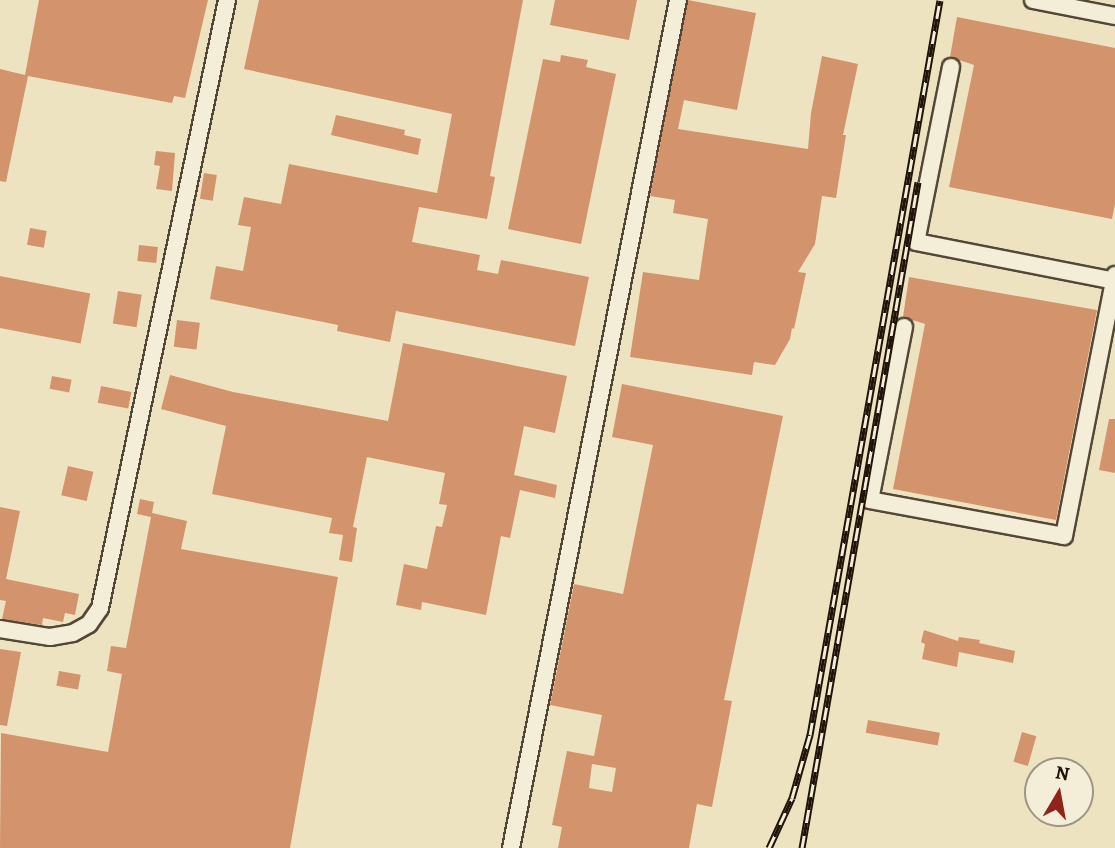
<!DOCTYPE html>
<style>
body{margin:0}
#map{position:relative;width:1115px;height:848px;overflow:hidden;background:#eee3c1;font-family:Alegreya,serif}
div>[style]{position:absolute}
.building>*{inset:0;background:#d3946d;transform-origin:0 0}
.roads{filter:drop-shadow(2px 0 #544737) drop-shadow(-2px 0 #544737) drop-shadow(0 2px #544737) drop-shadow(0 -2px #544737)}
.minor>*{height:16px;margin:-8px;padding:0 8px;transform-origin:8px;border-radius:8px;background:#f4edd7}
.rail>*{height:7px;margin-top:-3.5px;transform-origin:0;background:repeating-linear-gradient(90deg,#f4edd7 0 13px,#201309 0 26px);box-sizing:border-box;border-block:2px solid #201309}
span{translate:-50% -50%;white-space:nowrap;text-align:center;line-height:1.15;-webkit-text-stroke:5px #f4edd7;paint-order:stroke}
.north{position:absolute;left:1024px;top:757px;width:70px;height:70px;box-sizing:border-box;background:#f4edd7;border:2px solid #9f9685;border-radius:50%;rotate:10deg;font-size:19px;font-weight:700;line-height:28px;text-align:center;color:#201309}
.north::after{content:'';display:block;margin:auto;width:24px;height:32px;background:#8f2418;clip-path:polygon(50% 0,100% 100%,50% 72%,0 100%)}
</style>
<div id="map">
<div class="building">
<i style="clip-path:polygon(39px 0,208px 0,185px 98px,174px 96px,172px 103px,28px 76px,6px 182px,0 181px,0 69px,25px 75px)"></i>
<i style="clip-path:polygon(259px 0,523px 0,490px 176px,495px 177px,487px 219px,419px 207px,412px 242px,480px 255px,477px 270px,498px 274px,501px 260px,589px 277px,575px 346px,396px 311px,390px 342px,337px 331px,338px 325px,210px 299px,216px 266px,243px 271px,251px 227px,238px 225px,244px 197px,281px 204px,289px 164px,437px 193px,452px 114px,244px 69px)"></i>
<i style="clip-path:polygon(555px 0,637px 0,629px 40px,550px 25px)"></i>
<i style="clip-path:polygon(688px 0,756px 13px,737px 110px,684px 100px,678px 129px,808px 149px,811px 113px,822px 56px,858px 64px,843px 135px,846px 135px,836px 198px,822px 196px,815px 244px,798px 272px,806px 273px,794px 329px,792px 328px,790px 339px,775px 365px,754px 362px,752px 375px,630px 357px,643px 272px,699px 280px,708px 219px,673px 213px,675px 200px,650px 196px)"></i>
<i style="clip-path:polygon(957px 17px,1115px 48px,1115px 204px,1112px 219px,949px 187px,974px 65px,950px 57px)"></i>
<i style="clip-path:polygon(561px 55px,588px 60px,586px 67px,616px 74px,581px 244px,508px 229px,543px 59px,560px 62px)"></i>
<i style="clip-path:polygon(336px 115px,405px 130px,404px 135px,421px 139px,418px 155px,331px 135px)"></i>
<i style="clip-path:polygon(156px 151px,175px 153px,172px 191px,156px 189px,160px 166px,154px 165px)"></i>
<i style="left:204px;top:173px;width:13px;height:26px;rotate:9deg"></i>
<i style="left:30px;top:228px;width:17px;height:17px;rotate:10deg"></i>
<i style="left:139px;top:245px;width:19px;height:16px;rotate:6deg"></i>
<i style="left:0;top:276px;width:92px;height:51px;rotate:11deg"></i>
<i style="clip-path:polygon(909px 277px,1097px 310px,1056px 520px,893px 489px,925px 324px,903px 317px)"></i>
<i style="left:118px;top:291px;width:24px;height:33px;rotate:9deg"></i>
<i style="left:177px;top:320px;width:23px;height:27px;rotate:7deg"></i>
<i style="clip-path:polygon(403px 343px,567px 376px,555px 433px,524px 426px,514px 475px,557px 485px,555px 498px,520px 490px,510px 538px,501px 536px,486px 615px,422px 602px,421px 610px,396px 605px,404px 564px,427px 569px,436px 526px,442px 527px,447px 505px,439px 504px,445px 473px,367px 457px,353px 527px,357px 528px,352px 562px,339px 560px,343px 535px,329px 533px,332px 518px,212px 494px,226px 426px,161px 409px,170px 375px,233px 392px,388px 421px)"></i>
<i style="left:52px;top:376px;width:20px;height:13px;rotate:11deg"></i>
<i style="clip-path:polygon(evenodd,622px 384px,783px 416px,724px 700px,732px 701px,712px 807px,697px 804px,689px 848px,558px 848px,562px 827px,552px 825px,567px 751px,594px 756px,602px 715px,550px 705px,574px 584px,623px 594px,653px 445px,612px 437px,622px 384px,592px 764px,616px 768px,612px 792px,589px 788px,592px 764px)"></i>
<i style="left:101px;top:386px;width:31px;height:17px;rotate:11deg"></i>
<i style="clip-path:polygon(1109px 419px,1115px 419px,1115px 473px,1099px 470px)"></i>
<i style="left:68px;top:466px;width:26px;height:30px;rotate:13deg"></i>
<i style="clip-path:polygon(140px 499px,154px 502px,152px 513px,187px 521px,181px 549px,338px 577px,290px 848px,0 848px,1px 733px,108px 752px,122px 674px,107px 671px,111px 646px,126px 648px,151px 517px,137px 514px)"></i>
<i style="clip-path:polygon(0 507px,20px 511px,6px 579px,79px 594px,75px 615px,65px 613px,63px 622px,43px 618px,42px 625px,2px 619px,6px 601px,0 600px)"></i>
<i style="clip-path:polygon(924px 630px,958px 641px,959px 637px,980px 640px,979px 643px,1015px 651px,1013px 663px,959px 652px,957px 667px,922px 659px,925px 644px,921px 642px)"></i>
<i style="clip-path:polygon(0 649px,21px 652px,7px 726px,0 725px)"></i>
<i style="left:59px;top:671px;width:22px;height:15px;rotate:10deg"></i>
<i style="left:868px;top:720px;width:73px;height:13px;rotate:10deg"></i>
<i style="left:1022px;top:732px;width:15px;height:31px;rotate:16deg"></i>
</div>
<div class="roads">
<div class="minor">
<i style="left:1033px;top:0;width:84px;rotate:11deg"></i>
<i style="left:951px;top:67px;width:178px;rotate:101.3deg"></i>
<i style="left:916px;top:242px;width:202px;rotate:11.1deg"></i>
<i style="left:904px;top:327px;width:176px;rotate:101.1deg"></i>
<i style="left:870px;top:500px;width:197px;rotate:10.5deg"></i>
<i style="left:1064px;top:536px;width:266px;rotate:-78.9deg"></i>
<i style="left:0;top:629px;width:51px;rotate:9.1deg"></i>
<i style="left:50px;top:637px;width:23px;rotate:-10deg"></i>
<i style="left:73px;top:633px;width:18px;rotate:-29deg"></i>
<i style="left:89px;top:624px;width:19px;rotate:-55deg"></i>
<i style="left:100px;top:608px;width:621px;rotate:-78.2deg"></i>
<i style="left:511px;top:848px;width:864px;rotate:-78.86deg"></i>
</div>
</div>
<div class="rail">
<i style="left:769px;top:848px;width:55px;rotate:-65.3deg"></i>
<i style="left:792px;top:798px;width:66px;rotate:-74.1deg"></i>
<i style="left:810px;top:735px;width:746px;rotate:-79.97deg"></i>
<i style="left:802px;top:848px;width:676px;rotate:-80.12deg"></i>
</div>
<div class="north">N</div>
</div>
